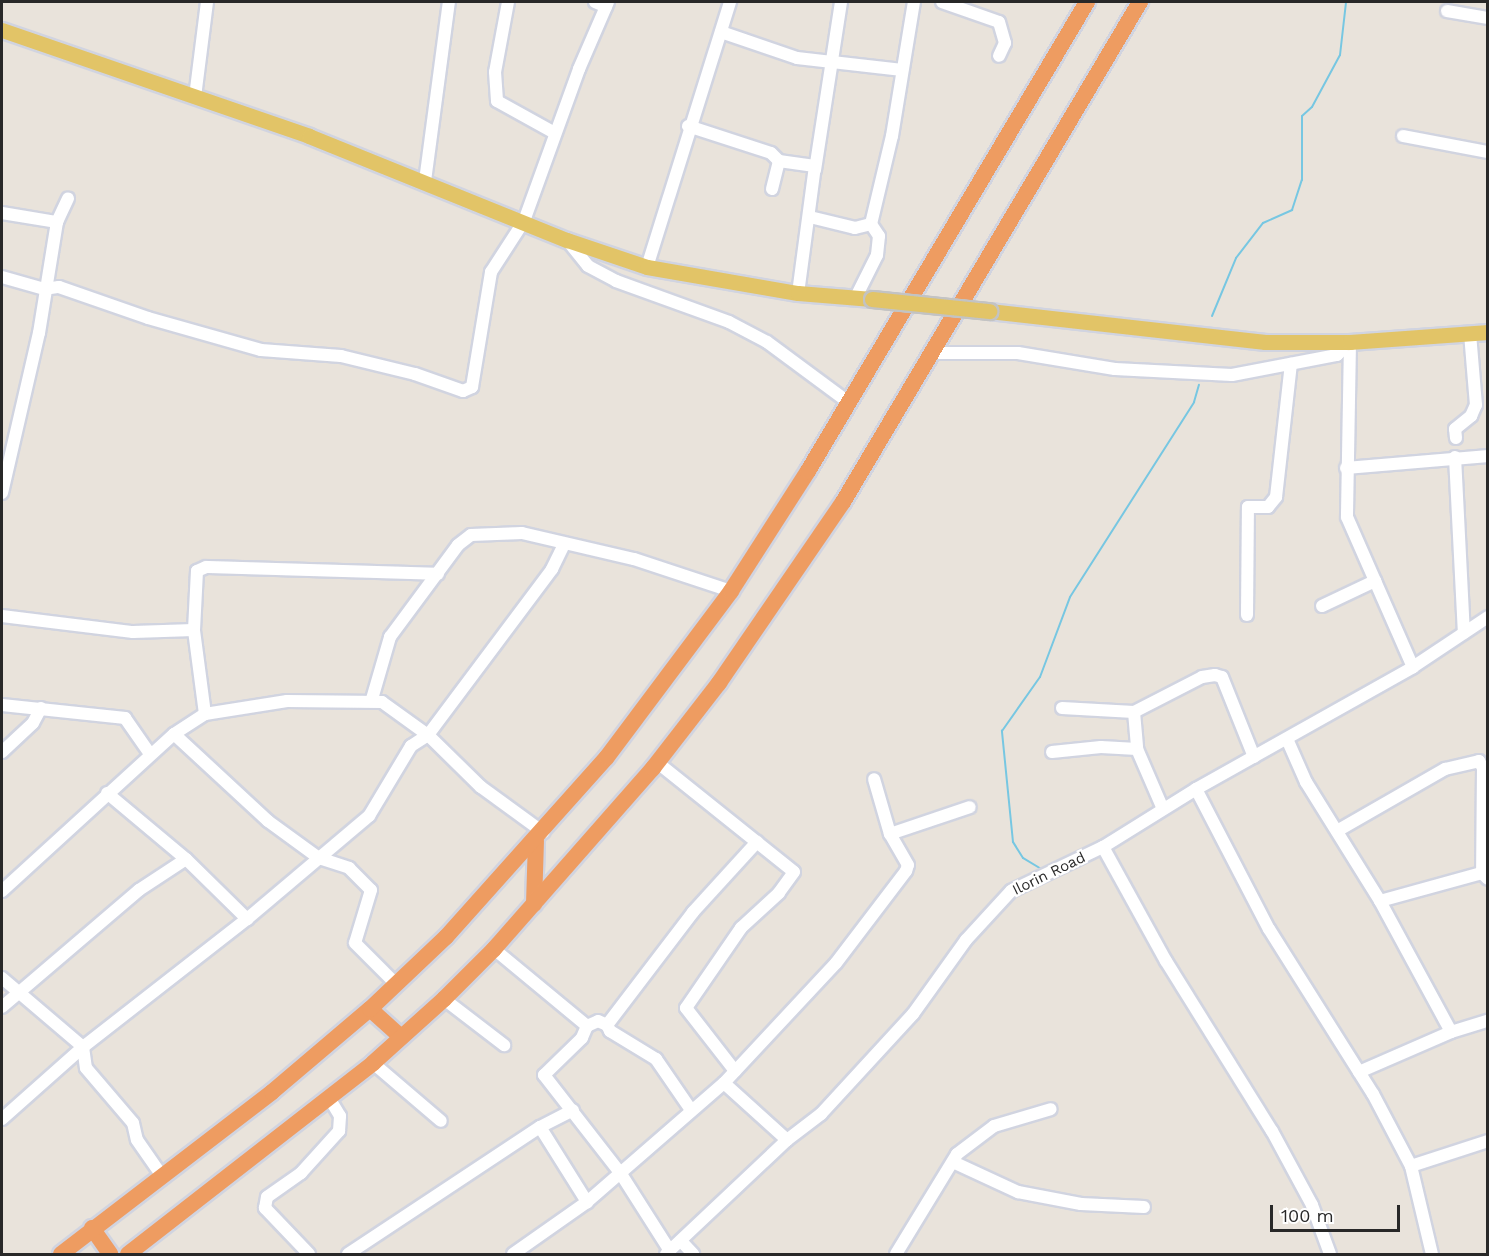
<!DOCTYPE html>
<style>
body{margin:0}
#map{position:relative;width:1489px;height:1256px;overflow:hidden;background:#e9e3db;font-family:"Work Sans",sans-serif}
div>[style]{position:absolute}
.stream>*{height:2px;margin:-1px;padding:0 1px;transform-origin:1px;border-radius:1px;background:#77c7e2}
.roads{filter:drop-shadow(2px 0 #d1d4e0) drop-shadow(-2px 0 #d1d4e0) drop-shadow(0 2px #d1d4e0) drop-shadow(0 -2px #d1d4e0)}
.minor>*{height:12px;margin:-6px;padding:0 6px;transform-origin:6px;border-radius:6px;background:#fff}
.major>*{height:15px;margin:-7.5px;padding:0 7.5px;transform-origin:7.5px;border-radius:7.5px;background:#e2c467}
.highway>*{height:16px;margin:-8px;padding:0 8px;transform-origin:8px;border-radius:8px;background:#ee9c61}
.bridges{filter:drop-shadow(2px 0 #c3c3c3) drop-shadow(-2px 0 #c3c3c3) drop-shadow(0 2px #c3c3c3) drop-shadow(0 -2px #c3c3c3)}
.major-bridge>*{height:15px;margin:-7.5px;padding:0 7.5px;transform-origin:7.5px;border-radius:7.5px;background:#e2c467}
span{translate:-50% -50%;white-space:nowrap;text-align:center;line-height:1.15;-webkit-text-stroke:4.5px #fff;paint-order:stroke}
.street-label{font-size:15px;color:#282828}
.frame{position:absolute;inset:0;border:3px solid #282828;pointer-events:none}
.scale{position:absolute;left:1270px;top:1205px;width:130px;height:27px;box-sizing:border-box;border:3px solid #282828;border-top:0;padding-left:8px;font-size:18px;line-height:21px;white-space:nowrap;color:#282828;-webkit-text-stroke:4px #fff;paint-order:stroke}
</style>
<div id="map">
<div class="stream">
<i style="left:1212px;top:316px;width:63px;rotate:-67.5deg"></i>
<i style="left:1236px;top:258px;width:44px;rotate:-52.4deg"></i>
<i style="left:1263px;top:223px;width:32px;rotate:-24deg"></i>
<i style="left:1292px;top:210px;width:32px;rotate:-72deg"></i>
<i style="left:1302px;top:180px;width:64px;rotate:-90deg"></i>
<i style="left:1302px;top:116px;width:13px;rotate:-42deg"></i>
<i style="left:1312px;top:107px;width:59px;rotate:-61.7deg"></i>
<i style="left:1340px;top:55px;width:53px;rotate:-83.5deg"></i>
<i style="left:1043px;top:870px;width:23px;rotate:-149deg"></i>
<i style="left:1023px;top:858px;width:19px;rotate:-122deg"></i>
<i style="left:1013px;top:842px;width:112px;rotate:-95.7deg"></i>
<i style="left:1002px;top:731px;width:66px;rotate:-54.9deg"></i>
<i style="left:1040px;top:677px;width:85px;rotate:-69.4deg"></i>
<i style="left:1070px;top:597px;width:231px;rotate:-57.5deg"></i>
<i style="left:1194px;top:402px;width:18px;rotate:-74deg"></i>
</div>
<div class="roads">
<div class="minor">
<i style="left:508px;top:2px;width:71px;rotate:100.5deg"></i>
<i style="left:495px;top:72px;width:29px;rotate:86deg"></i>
<i style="left:497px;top:101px;width:66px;rotate:28.9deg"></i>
<i style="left:595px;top:2px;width:12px;rotate:24deg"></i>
<i style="left:942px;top:2px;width:60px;rotate:19.3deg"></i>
<i style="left:999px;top:22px;width:22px;rotate:74deg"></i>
<i style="left:1005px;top:43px;width:14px;rotate:115deg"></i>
<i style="left:1447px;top:11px;width:42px;rotate:9.7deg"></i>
<i style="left:721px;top:32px;width:80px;rotate:18.9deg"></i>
<i style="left:797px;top:58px;width:106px;rotate:6.5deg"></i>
<i style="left:195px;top:97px;width:96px;rotate:-82.8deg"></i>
<i style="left:688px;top:126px;width:87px;rotate:18deg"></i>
<i style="left:771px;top:153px;width:11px;rotate:45deg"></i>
<i style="left:779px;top:161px;width:36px;rotate:8deg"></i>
<i style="left:815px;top:166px;width:128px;rotate:97.6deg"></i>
<i style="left:1403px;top:136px;width:86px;rotate:10.7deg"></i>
<i style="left:815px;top:170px;width:170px;rotate:-81.2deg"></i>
<i style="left:425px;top:181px;width:181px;rotate:-82.4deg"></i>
<i style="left:772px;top:189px;width:29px;rotate:-76deg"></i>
<i style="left:2px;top:213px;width:56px;rotate:9.3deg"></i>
<i style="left:810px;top:217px;width:46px;rotate:13.7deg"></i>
<i style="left:855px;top:228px;width:16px;rotate:-14deg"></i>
<i style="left:567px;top:240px;width:33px;rotate:51deg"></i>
<i style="left:588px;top:266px;width:32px;rotate:28deg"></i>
<i style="left:616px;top:281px;width:120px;rotate:19.9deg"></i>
<i style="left:729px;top:322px;width:43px;rotate:27.8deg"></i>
<i style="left:767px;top:342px;width:101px;rotate:36.5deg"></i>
<i style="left:647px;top:267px;width:278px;rotate:-72.6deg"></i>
<i style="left:2px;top:277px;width:44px;rotate:15.9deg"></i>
<i style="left:44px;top:289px;width:15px;rotate:-8deg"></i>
<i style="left:59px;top:287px;width:94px;rotate:19.2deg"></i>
<i style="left:148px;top:318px;width:117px;rotate:15.8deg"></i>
<i style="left:261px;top:350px;width:80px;rotate:4.3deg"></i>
<i style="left:341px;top:356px;width:76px;rotate:13.7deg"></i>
<i style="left:415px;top:374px;width:51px;rotate:19.5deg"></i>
<i style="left:463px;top:391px;width:10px;rotate:-24deg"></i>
<i style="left:472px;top:387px;width:117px;rotate:-80.6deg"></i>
<i style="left:491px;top:272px;width:61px;rotate:-57.1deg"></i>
<i style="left:524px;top:221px;width:162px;rotate:-70.1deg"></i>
<i style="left:579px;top:69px;width:73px;rotate:-66.6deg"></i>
<i style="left:856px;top:297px;width:47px;rotate:-63.4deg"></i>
<i style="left:877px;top:255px;width:19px;rotate:-84deg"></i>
<i style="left:879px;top:236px;width:14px;rotate:-124deg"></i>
<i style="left:871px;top:224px;width:90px;rotate:-76.6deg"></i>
<i style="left:892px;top:136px;width:136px;rotate:-80.7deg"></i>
<i style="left:1350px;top:342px;width:175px;rotate:91deg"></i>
<i style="left:1347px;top:517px;width:164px;rotate:66.3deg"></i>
<i style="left:931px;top:353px;width:87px"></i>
<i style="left:1018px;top:353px;width:98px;rotate:9.4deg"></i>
<i style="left:1115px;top:369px;width:117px;rotate:2.9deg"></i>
<i style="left:1232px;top:375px;width:107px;rotate:-10.8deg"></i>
<i style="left:1337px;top:355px;width:18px;rotate:-45deg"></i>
<i style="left:1456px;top:438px;width:9px;rotate:-96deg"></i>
<i style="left:1455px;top:429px;width:21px;rotate:-39deg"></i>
<i style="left:1471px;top:416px;width:12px;rotate:-66deg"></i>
<i style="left:1476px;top:405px;width:72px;rotate:-94.8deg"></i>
<i style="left:1455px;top:457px;width:176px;rotate:87.1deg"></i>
<i style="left:1346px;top:468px;width:143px;rotate:-4.8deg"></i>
<i style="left:2px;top:493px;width:164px;rotate:-77deg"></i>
<i style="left:39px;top:333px;width:112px;rotate:-80.8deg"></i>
<i style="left:57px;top:222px;width:26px;rotate:-65deg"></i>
<i style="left:1322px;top:606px;width:59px;rotate:-25.3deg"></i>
<i style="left:1247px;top:615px;width:108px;rotate:-89.5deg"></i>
<i style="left:1248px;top:507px;width:20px"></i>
<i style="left:1268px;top:507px;width:13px;rotate:-51deg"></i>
<i style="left:1276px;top:497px;width:134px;rotate:-83.6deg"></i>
<i style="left:2px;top:616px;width:132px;rotate:7deg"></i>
<i style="left:133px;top:632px;width:61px;rotate:-1.9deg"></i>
<i style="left:372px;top:699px;width:65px;rotate:-73.8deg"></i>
<i style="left:390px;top:637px;width:114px;rotate:-53.5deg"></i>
<i style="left:458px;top:545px;width:16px;rotate:-38deg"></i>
<i style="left:471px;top:535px;width:51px;rotate:-2.2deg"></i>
<i style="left:522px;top:533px;width:115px;rotate:13.1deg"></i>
<i style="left:634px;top:559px;width:102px;rotate:18.3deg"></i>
<i style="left:2px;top:705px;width:124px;rotate:6deg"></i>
<i style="left:125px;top:718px;width:44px;rotate:55.2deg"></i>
<i style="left:1062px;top:708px;width:72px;rotate:3.2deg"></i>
<i style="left:1134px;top:712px;width:76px;rotate:-27.2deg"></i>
<i style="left:1202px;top:677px;width:13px;rotate:-9deg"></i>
<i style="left:1215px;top:675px;width:7px;rotate:16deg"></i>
<i style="left:1222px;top:677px;width:86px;rotate:68.2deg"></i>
<i style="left:1134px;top:712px;width:37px;rotate:85deg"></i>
<i style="left:1137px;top:749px;width:65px;rotate:66.6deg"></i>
<i style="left:205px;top:714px;width:85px;rotate:-97.5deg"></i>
<i style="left:194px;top:630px;width:59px;rotate:-87.1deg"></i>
<i style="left:197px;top:571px;width:10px;rotate:-24deg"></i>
<i style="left:206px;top:567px;width:232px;rotate:1.7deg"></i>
<i style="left:174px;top:734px;width:128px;rotate:42.8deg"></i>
<i style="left:268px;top:821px;width:63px;rotate:36deg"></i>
<i style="left:319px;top:858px;width:32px;rotate:18deg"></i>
<i style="left:349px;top:868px;width:31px;rotate:45deg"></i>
<i style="left:371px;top:890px;width:55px;rotate:106.8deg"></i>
<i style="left:355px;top:943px;width:59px;rotate:45deg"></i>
<i style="left:1287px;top:739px;width:47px;rotate:66.2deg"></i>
<i style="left:1306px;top:782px;width:140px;rotate:58.1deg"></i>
<i style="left:1380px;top:901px;width:149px;rotate:61.5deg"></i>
<i style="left:2px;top:752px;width:42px;rotate:-43.1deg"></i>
<i style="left:33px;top:723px;width:17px;rotate:-62deg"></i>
<i style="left:1052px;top:752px;width:49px;rotate:-5.8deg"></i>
<i style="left:1101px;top:747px;width:36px;rotate:3deg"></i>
<i style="left:658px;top:763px;width:174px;rotate:38.7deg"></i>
<i style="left:794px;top:872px;width:26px;rotate:126deg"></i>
<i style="left:779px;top:893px;width:52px;rotate:137.4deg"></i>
<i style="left:741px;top:928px;width:97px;rotate:124.5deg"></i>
<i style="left:686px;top:1008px;width:80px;rotate:52.1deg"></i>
<i style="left:1196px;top:789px;width:158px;rotate:62.5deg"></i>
<i style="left:1269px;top:929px;width:195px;rotate:57.8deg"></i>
<i style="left:1373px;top:1094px;width:81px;rotate:62.2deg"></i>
<i style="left:1411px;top:1166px;width:90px;rotate:76.6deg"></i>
<i style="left:107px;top:793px;width:103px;rotate:39.9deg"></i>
<i style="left:186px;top:859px;width:86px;rotate:44.5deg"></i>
<i style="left:1337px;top:831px;width:125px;rotate:-29.9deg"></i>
<i style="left:1445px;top:769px;width:35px;rotate:-13deg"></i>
<i style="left:1479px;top:761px;width:8px;rotate:60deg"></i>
<i style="left:1483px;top:768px;width:105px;rotate:90.5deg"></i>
<i style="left:1482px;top:873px;width:8px;rotate:45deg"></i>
<i style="left:890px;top:834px;width:84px;rotate:-18.6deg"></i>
<i style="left:1103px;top:847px;width:130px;rotate:61.1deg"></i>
<i style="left:1166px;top:961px;width:200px;rotate:58.1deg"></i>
<i style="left:1272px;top:1131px;width:84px;rotate:61.6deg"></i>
<i style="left:1312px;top:1205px;width:52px;rotate:69.8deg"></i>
<i style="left:2px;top:891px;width:233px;rotate:-42.4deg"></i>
<i style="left:174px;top:734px;width:37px;rotate:-33deg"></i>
<i style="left:205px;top:714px;width:83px;rotate:-9deg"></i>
<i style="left:287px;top:701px;width:95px;rotate:0.6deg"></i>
<i style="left:382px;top:702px;width:57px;rotate:35.7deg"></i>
<i style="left:428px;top:735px;width:74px;rotate:44.5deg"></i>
<i style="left:481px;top:787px;width:77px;rotate:36deg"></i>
<i style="left:1380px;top:901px;width:106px;rotate:-15.4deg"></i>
<i style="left:494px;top:949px;width:121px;rotate:39.6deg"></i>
<i style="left:587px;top:1026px;width:12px;rotate:-24deg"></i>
<i style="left:598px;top:1021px;width:10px;rotate:24deg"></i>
<i style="left:607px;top:1025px;width:7px;rotate:63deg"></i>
<i style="left:610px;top:1031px;width:54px;rotate:31.3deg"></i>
<i style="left:656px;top:1059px;width:62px;rotate:55.5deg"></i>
<i style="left:2px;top:978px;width:106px;rotate:40.4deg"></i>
<i style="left:83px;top:1047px;width:21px;rotate:82deg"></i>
<i style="left:86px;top:1068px;width:72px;rotate:49.5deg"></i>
<i style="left:133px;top:1123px;width:17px;rotate:77deg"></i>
<i style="left:137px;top:1140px;width:44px;rotate:55.2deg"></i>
<i style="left:444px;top:999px;width:76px;rotate:37.5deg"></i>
<i style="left:2px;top:1007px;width:180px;rotate:-40.5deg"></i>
<i style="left:139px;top:890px;width:56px;rotate:-33.4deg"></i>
<i style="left:607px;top:1025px;width:142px;rotate:-52.7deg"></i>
<i style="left:693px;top:912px;width:95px;rotate:-47.6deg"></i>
<i style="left:587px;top:1026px;width:13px;rotate:113deg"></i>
<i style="left:582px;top:1038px;width:53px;rotate:135.8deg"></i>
<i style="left:544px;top:1075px;width:125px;rotate:52.1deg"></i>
<i style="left:621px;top:1174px;width:91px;rotate:57.5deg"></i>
<i style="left:373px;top:1063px;width:89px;rotate:40.5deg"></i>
<i style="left:1359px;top:1072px;width:100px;rotate:-23.5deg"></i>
<i style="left:1451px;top:1032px;width:39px;rotate:-17deg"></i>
<i style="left:724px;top:1083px;width:85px;rotate:42.1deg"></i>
<i style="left:2px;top:1119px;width:108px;rotate:-41.6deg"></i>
<i style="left:83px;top:1047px;width:208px;rotate:-38deg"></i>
<i style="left:247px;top:919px;width:160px;rotate:-40.2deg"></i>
<i style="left:369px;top:816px;width:82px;rotate:-59deg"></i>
<i style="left:411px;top:746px;width:20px;rotate:-33deg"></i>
<i style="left:428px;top:735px;width:207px;rotate:-53.2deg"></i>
<i style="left:552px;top:569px;width:28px;rotate:-64deg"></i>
<i style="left:540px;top:1127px;width:89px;rotate:57.9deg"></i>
<i style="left:953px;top:1162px;width:72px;rotate:24.8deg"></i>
<i style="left:1018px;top:1192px;width:64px;rotate:10.8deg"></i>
<i style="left:1081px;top:1204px;width:63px;rotate:2.7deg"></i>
<i style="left:1411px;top:1166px;width:81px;rotate:-18deg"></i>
<i style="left:681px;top:1241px;width:18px;rotate:47deg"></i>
<i style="left:309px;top:1254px;width:64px;rotate:-133.7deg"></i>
<i style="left:265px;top:1208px;width:11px;rotate:-80deg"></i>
<i style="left:267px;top:1197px;width:42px;rotate:-35.2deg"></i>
<i style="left:301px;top:1173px;width:57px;rotate:-47.9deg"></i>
<i style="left:339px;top:1131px;width:15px;rotate:-86deg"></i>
<i style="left:340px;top:1116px;width:21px;rotate:-121deg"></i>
<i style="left:348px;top:1254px;width:230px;rotate:-33.5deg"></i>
<i style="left:540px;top:1127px;width:37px;rotate:-27deg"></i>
<i style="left:513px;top:1254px;width:90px;rotate:-35.1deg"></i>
<i style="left:587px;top:1202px;width:181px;rotate:-41deg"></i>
<i style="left:724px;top:1083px;width:164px;rotate:-47deg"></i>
<i style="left:836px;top:963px;width:116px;rotate:-52.7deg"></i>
<i style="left:906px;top:871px;width:6px;rotate:-72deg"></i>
<i style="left:908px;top:865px;width:36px;rotate:-120deg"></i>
<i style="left:890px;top:834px;width:57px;rotate:-106.2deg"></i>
<i style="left:666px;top:1254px;width:166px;rotate:-43.3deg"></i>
<i style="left:787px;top:1140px;width:43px;rotate:-37.4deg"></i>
<i style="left:821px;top:1114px;width:136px;rotate:-47.4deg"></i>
<i style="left:913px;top:1014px;width:91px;rotate:-54.4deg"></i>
<i style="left:966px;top:940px;width:67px;rotate:-47.4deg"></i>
<i style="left:1011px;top:891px;width:102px;rotate:-25.6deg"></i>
<i style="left:1103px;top:847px;width:110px;rotate:-31.9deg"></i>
<i style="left:1196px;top:789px;width:249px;rotate:-29.3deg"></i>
<i style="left:1413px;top:667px;width:90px;rotate:-33.7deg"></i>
<i style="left:896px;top:1254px;width:117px;rotate:-58.6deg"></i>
<i style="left:957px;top:1154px;width:46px;rotate:-37.1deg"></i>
<i style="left:994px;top:1126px;width:59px;rotate:-16.6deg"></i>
</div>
<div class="major">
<i style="left:2px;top:30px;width:325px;rotate:19deg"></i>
<i style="left:309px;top:136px;width:278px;rotate:22deg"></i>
<i style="left:567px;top:240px;width:84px;rotate:18.6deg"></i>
<i style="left:647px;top:267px;width:153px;rotate:9.8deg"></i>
<i style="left:798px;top:293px;width:74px;rotate:4.6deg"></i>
<i style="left:989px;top:311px;width:278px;rotate:6.4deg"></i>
<i style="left:1265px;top:342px;width:85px"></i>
<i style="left:1350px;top:342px;width:138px;rotate:-4.1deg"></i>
</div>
<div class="highway">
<i style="left:534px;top:904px;width:63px;rotate:-88.2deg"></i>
<i style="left:370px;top:1009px;width:42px;rotate:42.1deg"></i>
<i style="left:92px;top:1228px;width:32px;rotate:55deg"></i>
<i style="left:61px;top:1254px;width:266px;rotate:-37.5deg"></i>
<i style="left:272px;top:1092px;width:128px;rotate:-40.3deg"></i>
<i style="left:370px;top:1009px;width:105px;rotate:-43.5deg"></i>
<i style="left:446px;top:937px;width:241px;rotate:-48.2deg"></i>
<i style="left:607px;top:757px;width:207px;rotate:-53.2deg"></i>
<i style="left:731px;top:591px;width:143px;rotate:-57.3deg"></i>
<i style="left:808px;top:471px;width:546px;rotate:-59.25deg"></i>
<i style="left:128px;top:1254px;width:311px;rotate:-37.9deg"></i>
<i style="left:373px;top:1063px;width:96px;rotate:-42deg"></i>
<i style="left:444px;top:999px;width:71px;rotate:-45deg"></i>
<i style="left:494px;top:949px;width:241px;rotate:-48.7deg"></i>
<i style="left:653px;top:768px;width:108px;rotate:-52.2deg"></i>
<i style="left:719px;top:683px;width:219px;rotate:-55.6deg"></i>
<i style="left:843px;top:502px;width:582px;rotate:-59.29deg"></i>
</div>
</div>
<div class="bridges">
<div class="major-bridge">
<i style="left:872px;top:299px;width:118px;rotate:5.9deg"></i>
</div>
</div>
<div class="street-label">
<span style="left:1049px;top:874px;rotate:-26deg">Ilorin Road</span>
</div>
<div class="frame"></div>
<div class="scale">100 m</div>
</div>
